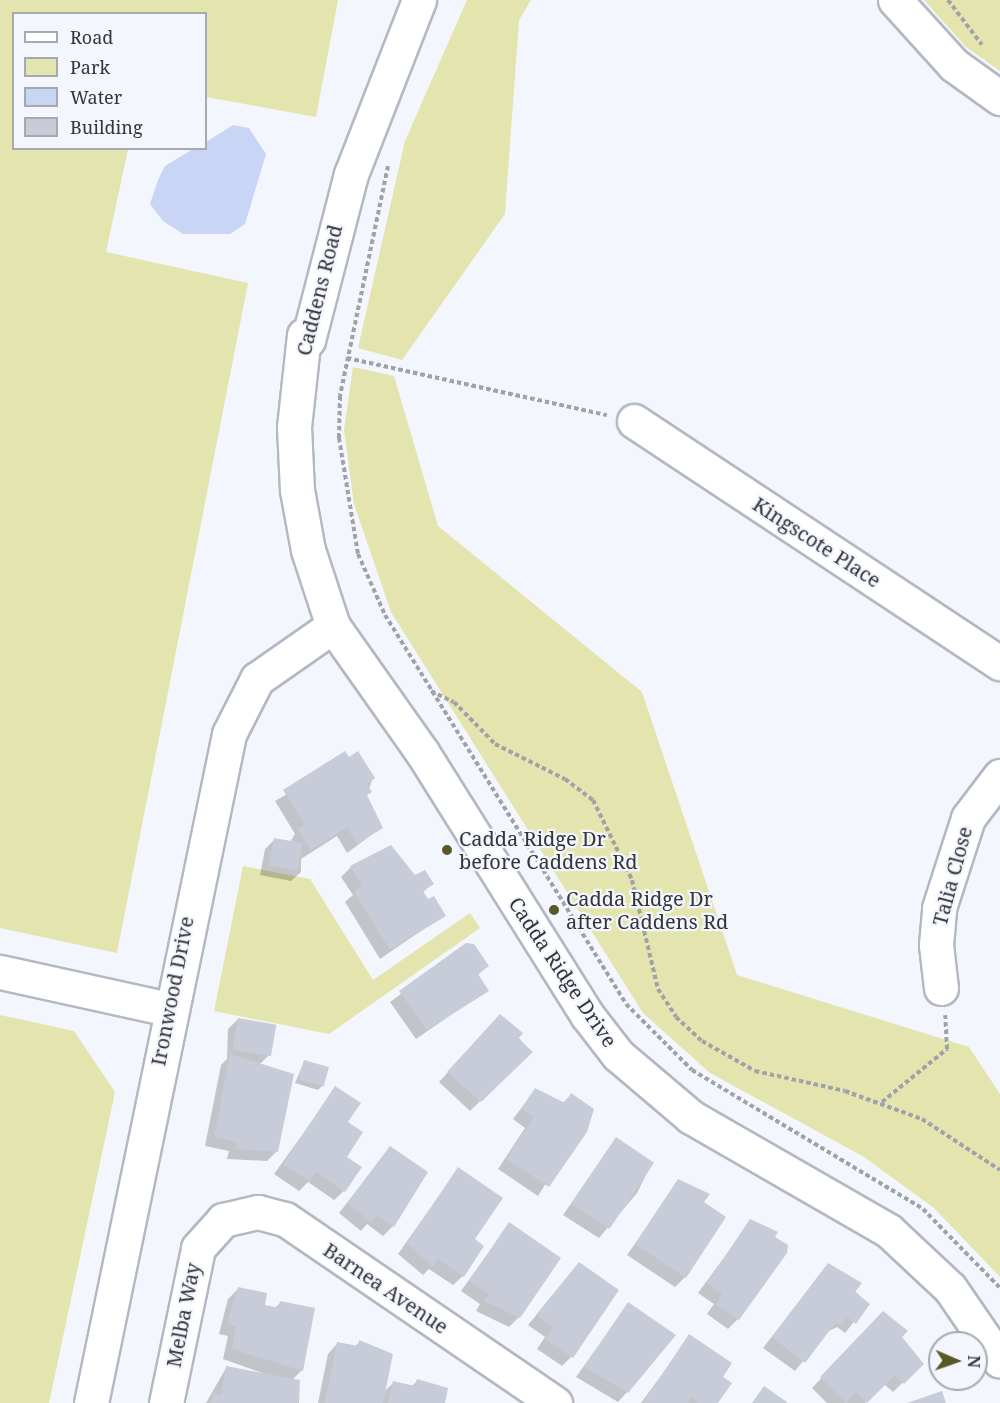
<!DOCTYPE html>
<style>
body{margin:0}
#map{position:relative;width:1000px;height:1403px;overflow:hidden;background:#f3f6fd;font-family:"Noto Serif",serif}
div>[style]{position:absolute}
.green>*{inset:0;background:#e3e4ae}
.water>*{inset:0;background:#c9d5f5}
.shadow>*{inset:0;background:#0003}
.building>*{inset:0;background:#c7ccd8;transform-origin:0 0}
.path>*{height:4px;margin-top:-2px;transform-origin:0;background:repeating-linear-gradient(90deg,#9fa2a8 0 4.5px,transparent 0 7.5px)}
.roads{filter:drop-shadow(2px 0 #b3b8c3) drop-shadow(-2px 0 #b3b8c3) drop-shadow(0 2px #b3b8c3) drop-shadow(0 -2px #b3b8c3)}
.minor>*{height:33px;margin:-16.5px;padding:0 16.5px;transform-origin:16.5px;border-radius:16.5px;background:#fff}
.dots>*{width:16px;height:16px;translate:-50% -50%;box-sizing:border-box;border:3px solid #f3f6fd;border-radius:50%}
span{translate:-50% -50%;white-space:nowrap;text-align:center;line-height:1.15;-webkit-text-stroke:4.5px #f3f6fd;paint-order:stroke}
.street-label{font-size:20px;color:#33353a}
.poi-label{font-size:20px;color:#33353a}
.left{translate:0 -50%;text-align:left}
.legend{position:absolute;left:12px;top:12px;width:195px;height:138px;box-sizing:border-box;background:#f3f6fd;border:2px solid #a6a9af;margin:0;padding:8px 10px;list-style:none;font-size:18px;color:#33353a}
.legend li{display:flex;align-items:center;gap:12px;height:30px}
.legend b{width:30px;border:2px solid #a6a9af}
.north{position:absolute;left:928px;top:1331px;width:60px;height:60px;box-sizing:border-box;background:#f3f6fd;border:2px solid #a6a9af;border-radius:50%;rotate:92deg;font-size:16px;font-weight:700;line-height:24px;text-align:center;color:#33353a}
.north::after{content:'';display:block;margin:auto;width:21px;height:27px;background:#5a5926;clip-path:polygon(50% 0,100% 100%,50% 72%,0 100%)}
</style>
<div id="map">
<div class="green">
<i style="clip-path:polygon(0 0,338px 0,316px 117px,206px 97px,206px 14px,14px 14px,14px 148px,128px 149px,106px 252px,248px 283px,117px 953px,0 928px)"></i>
<i style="clip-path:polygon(467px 0,531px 0,519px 20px,505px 214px,402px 360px,358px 348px,405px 141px)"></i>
<i style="clip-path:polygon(924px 0,1000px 0,1000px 71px,966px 47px)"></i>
<i style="clip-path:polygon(353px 367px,394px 376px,438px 526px,642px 692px,737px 975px,969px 1047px,1000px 1094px,1000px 1277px,934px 1208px,864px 1157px,710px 1073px,643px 1013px,391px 612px,354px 504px,344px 430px)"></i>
<i style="clip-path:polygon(243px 866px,310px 879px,373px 980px,470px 913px,480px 928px,329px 1034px,214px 1011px)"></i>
<i style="clip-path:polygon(0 1015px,74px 1031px,115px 1092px,49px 1403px,0 1403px)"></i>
</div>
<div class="water">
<i style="clip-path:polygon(233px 125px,249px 128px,266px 154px,245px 224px,230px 234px,183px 234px,163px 221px,150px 204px,158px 180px,165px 166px,193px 149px,206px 148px,206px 142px)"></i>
</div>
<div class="shadow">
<i style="clip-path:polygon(348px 759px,373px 778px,366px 796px,382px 827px,347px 853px,337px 836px,301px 859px,301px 872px,291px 881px,260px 875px,265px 849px,275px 839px,290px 842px,295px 834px,275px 801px)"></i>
<i style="clip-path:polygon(351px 867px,432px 884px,422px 893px,444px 915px,380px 959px,345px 902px,353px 895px,341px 877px)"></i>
<i style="clip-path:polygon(467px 945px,487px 966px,477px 976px,487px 990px,416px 1039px,390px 1002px)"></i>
<i style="clip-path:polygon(500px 1016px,531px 1052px,470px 1111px,439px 1082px)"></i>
<i style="clip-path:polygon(238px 1019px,269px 1055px,260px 1064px,277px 1151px,267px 1161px,227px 1159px,229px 1151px,205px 1146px,221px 1065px,227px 1059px,228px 1029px)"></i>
<i style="clip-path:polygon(304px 1062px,323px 1085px,318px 1090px,295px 1083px)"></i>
<i style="clip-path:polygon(336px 1088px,346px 1122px,344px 1191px,334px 1200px,308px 1182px,299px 1191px,274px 1174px)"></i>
<i style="clip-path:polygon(535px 1090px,563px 1103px,571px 1095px,592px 1109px,538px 1196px,498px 1169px,525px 1128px,513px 1119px)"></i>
<i style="clip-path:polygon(616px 1139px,652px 1163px,637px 1193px,599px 1238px,563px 1215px)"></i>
<i style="clip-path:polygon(390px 1148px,393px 1226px,383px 1236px,367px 1224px,361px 1231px,339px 1213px)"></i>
<i style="clip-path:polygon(458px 1169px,473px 1240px,463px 1276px,453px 1285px,429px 1269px,423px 1275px,398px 1254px)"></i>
<i style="clip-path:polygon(679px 1181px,702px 1203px,685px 1277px,675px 1287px,627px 1255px)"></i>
<i style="clip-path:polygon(751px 1221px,738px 1319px,728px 1329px,707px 1314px,714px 1304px,698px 1293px)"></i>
<i style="clip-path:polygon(509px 1224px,519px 1317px,509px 1327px,476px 1311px,480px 1304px,461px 1291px)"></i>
<i style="clip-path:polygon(579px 1264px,571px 1357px,562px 1366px,537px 1349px,545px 1337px,528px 1325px)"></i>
<i style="clip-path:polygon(828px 1264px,868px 1304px,845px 1333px,837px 1327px,827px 1332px,795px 1371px,763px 1348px)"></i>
<i style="clip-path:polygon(238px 1289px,263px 1306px,274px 1309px,280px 1303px,302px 1370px,292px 1380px,294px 1403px,206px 1403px,226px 1368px,274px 1377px,223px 1359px,228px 1336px,219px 1334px,228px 1299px)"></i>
<i style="clip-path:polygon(628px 1304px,627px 1392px,618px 1402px,576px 1377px)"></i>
<i style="clip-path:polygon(883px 1313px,906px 1331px,900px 1337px,922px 1364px,893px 1392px,884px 1384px,865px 1403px,827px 1403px,812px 1388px)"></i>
<i style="clip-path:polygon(690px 1336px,721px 1378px,717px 1403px,641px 1403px)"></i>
<i style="clip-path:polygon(360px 1342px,384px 1392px,393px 1383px,411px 1387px,417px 1381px,444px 1403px,318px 1403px,328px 1354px,337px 1344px,354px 1347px)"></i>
</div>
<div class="building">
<i style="clip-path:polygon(345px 751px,349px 757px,358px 751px,375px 778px,367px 784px,372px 792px,367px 795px,383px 828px,357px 844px,347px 827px,311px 850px,297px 829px,305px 825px,283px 790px)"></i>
<i style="left:274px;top:838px;width:29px;height:28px;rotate:10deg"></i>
<i style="clip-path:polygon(391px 845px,415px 875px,425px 870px,434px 884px,423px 891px,428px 899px,434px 896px,446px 916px,390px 950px,354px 892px,362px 886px,350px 866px)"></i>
<i style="clip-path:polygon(466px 943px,474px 944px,489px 966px,478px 974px,489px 991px,427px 1030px,399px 991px)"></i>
<i style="clip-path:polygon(500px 1014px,523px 1033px,518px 1039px,533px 1052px,481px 1102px,447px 1072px)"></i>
<i style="left:238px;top:1018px;width:39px;height:32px;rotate:10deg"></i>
<i style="clip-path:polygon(230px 1054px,294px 1074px,278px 1152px,236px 1149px,237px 1142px,214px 1137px)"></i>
<i style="left:304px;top:1060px;width:26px;height:20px;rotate:16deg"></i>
<i style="clip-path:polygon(335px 1086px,361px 1103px,348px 1122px,363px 1132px,347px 1157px,362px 1167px,345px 1192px,316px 1172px,310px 1182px,283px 1164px)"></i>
<i style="clip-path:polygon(535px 1088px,565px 1103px,571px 1093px,594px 1109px,587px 1132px,549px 1187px,506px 1159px,534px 1117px,521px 1109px)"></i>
<i style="left:616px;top:1137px;width:46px;height:80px;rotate:34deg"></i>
<i style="clip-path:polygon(390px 1146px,428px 1172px,394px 1227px,377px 1215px,371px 1222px,347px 1203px)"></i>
<i style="clip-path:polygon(458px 1167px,503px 1198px,475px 1239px,484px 1246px,464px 1277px,438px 1259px,433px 1267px,407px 1243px)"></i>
<i style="clip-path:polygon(678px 1179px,710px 1194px,704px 1202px,726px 1217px,686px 1278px,635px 1244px)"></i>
<i style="clip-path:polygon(750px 1219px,778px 1232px,775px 1237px,788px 1245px,787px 1253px,739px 1320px,716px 1304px,722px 1294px,707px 1283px)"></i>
<i style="clip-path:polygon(509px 1222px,561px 1258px,520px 1318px,484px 1301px,489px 1294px,469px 1281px)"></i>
<i style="clip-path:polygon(579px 1262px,619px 1290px,573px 1358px,545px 1339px,553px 1327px,536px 1315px)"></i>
<i style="clip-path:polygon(828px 1263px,862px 1283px,855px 1292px,870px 1304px,856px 1324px,847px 1317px,841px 1325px,836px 1322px,805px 1363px,772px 1337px)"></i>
<i style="clip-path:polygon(238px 1287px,267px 1293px,265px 1305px,279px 1308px,280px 1301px,315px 1308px,303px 1371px,232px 1349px,236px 1326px,227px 1324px)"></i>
<i style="clip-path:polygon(628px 1302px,676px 1335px,628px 1393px,584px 1367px)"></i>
<i style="clip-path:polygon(883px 1311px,908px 1331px,902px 1337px,924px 1364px,904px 1384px,895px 1375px,867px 1403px,856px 1392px,846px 1403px,820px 1377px)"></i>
<i style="clip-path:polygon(689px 1334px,732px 1363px,723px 1377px,732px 1383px,718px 1403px,697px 1403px,693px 1396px,688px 1403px,643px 1403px)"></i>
<i style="clip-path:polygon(359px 1340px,393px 1354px,383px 1403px,325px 1403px,337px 1342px,358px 1346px)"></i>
<i style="clip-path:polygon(226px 1366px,300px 1380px,299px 1403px,211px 1403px,213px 1393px,221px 1395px)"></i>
<i style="clip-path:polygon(417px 1379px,448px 1388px,445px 1403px,388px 1403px,393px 1381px,415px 1386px)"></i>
<i style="clip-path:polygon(764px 1386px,787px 1402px,786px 1403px,752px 1403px)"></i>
<i style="clip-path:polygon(942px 1391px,946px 1403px,907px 1403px)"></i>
</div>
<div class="path">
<i style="left:948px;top:0;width:56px;rotate:52.9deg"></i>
<i style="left:388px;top:166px;width:235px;rotate:101.8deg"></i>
<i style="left:340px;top:396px;width:42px;rotate:91.4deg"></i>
<i style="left:339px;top:438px;width:118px;rotate:80.7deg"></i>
<i style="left:358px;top:554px;width:67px;rotate:66.1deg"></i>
<i style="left:385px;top:615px;width:458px;rotate:58.2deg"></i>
<i style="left:626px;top:1004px;width:93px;rotate:45deg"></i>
<i style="left:692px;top:1070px;width:270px;rotate:31deg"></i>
<i style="left:923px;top:1209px;width:110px;rotate:45.7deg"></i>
<i style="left:347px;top:358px;width:266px;rotate:12.4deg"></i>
<i style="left:431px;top:691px;width:25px;rotate:26deg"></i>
<i style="left:454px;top:702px;width:59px;rotate:45.7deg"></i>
<i style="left:495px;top:744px;width:78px;rotate:26.6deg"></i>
<i style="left:565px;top:779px;width:35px;rotate:37deg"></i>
<i style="left:593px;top:800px;width:89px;rotate:64deg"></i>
<i style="left:632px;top:880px;width:112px;rotate:76.6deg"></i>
<i style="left:658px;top:989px;width:33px;rotate:57deg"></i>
<i style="left:676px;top:1017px;width:35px;rotate:43deg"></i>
<i style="left:702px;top:1041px;width:61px;rotate:29.5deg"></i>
<i style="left:755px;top:1071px;width:92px;rotate:12.5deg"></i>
<i style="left:845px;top:1091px;width:82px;rotate:20deg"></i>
<i style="left:922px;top:1119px;width:93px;rotate:33.2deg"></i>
<i style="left:882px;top:1102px;width:84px;rotate:-39.2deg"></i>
<i style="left:947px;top:1049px;width:34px;rotate:-93deg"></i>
</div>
<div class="roads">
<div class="minor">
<i style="left:419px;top:0;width:187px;rotate:111.3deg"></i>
<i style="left:351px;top:174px;width:171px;rotate:104.5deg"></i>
<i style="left:308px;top:340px;width:6px;rotate:-129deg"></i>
<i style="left:304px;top:335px;width:93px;rotate:96.2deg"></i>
<i style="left:294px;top:427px;width:63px;rotate:87.3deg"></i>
<i style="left:297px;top:490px;width:61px;rotate:79.6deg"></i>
<i style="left:308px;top:550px;width:80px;rotate:71.8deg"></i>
<i style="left:333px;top:626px;width:154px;rotate:54.8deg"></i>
<i style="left:422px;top:752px;width:310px;rotate:57.9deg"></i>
<i style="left:587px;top:1015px;width:51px;rotate:52.2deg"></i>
<i style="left:618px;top:1055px;width:96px;rotate:40.3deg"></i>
<i style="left:691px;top:1117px;width:228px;rotate:29.9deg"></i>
<i style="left:889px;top:1231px;width:83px;rotate:43.1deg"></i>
<i style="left:950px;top:1288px;width:88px;rotate:55.6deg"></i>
<i style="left:895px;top:0;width:88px;rotate:47.8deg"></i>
<i style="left:954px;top:65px;width:57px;rotate:35.7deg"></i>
<i style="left:634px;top:421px;width:439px;rotate:33.5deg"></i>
<i style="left:0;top:972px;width:172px;rotate:12.4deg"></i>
<i style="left:941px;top:988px;width:43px;rotate:-96.6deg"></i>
<i style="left:936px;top:945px;width:37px;rotate:-85deg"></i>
<i style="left:939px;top:908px;width:95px;rotate:-72.1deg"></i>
<i style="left:968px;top:818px;width:53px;rotate:-52.7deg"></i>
<i style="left:91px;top:1403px;width:683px;rotate:-78.34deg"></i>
<i style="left:229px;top:734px;width:62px;rotate:-63deg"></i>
<i style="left:257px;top:679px;width:93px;rotate:-34.9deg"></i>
<i style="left:166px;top:1403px;width:158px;rotate:-78.3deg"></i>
<i style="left:198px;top:1248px;width:38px;rotate:-48deg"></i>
<i style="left:223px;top:1220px;width:36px;rotate:-13deg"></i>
<i style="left:258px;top:1212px;width:28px;rotate:15deg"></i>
<i style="left:285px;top:1219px;width:327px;rotate:34.3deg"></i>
</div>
</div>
<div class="dots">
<i style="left:447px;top:850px;background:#5a5926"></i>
<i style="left:554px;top:910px;background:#5a5926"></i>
</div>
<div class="street-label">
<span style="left:319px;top:290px;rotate:-76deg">Caddens Road</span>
<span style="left:817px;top:542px;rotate:33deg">Kingscote Place</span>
<span style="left:952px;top:876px;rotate:-75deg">Talia Close</span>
<span style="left:563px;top:972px;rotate:56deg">Cadda Ridge Drive</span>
<span style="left:172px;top:991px;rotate:-79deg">Ironwood Drive</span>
<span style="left:386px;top:1288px;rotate:34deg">Barnea Avenue</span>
<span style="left:183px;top:1315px;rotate:-79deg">Melba Way</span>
</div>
<div class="poi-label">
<span class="left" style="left:459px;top:850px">Cadda Ridge Dr<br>before Caddens Rd</span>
<span class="left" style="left:566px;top:910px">Cadda Ridge Dr<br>after Caddens Rd</span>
</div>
<ul class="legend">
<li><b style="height:8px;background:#fff"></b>Road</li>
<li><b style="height:16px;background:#e3e4ae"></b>Park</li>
<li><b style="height:16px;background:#c9d5f5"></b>Water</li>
<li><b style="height:16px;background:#c7ccd8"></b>Building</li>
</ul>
<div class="north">N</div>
</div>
